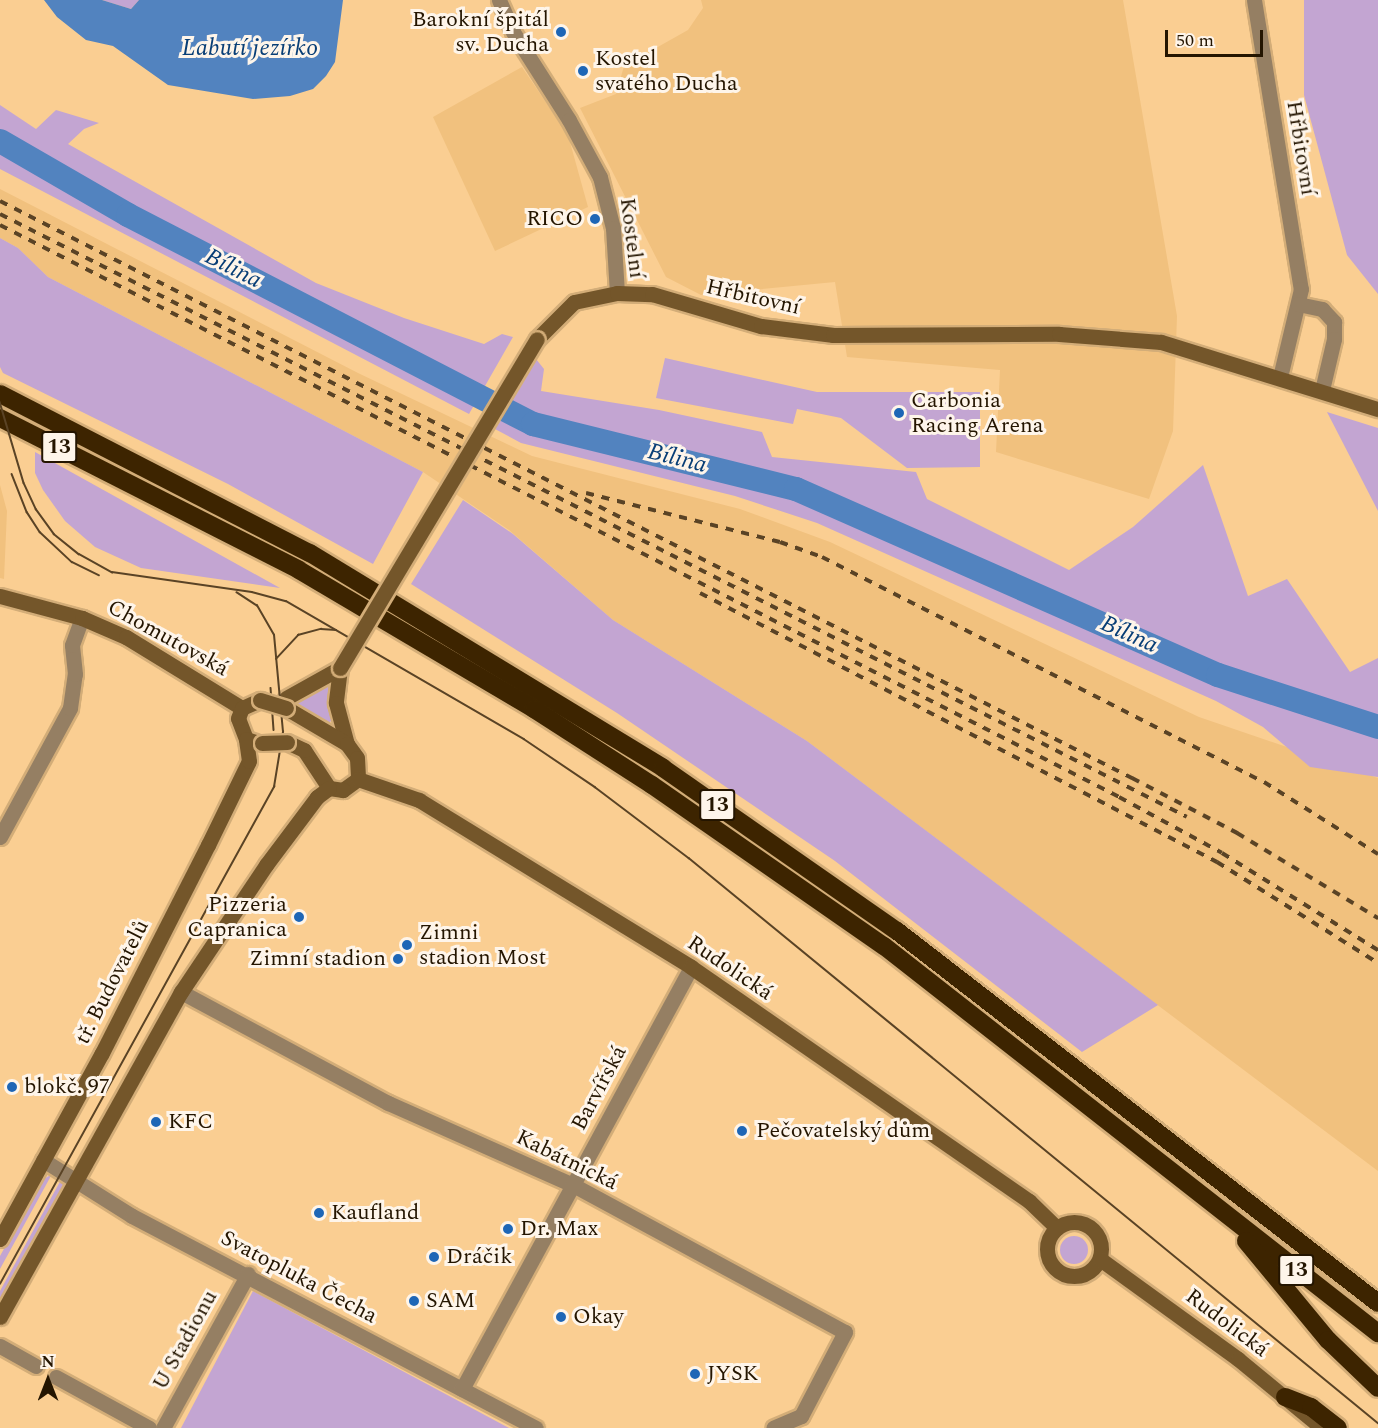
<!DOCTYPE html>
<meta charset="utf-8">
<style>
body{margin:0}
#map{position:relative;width:1378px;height:1428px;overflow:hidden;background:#face92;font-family:Spectral,serif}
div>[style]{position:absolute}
.built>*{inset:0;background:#f1c17e}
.green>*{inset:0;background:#c3a5d2}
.round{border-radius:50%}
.water>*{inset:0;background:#5283bf}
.river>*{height:24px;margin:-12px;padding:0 12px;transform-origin:12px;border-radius:12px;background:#5283bf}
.roads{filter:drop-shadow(2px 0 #d3ad78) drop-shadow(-2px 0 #d3ad78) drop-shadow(0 2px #d3ad78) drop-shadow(0 -2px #d3ad78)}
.street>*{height:15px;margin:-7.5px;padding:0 7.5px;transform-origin:7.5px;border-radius:7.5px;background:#957f63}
.secondary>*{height:15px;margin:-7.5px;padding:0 7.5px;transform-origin:7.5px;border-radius:7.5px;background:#74562a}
.secondary>.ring{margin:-7.5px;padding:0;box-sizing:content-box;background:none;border:15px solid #74562a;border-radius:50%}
.highway>*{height:18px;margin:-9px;padding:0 9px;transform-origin:9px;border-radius:9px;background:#3d2400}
.tram>*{height:1.5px;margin:-0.75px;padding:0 0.75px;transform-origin:0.75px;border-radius:0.75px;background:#5a4325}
.rail>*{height:4px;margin-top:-2px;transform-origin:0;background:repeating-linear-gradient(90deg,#5a4325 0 8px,transparent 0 16px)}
.bridges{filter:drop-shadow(2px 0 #d3ad78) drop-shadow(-2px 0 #d3ad78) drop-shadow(0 2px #d3ad78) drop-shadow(0 -2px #d3ad78)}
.secondary-bridge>*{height:15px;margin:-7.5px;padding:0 7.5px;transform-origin:7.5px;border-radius:7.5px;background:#74562a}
.dots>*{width:16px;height:16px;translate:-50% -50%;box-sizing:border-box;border:3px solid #fef5ea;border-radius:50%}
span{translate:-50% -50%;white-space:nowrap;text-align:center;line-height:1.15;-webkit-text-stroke:6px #fef5ea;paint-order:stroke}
.shield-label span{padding:2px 4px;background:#fef5ea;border:2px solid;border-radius:4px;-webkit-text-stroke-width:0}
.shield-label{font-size:21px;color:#241500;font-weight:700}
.poi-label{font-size:22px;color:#241500}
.right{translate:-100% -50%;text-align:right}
.left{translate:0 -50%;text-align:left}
.street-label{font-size:22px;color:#241500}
.water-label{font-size:24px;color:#083e76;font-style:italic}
.north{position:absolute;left:18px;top:1350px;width:60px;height:60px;-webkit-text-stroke:4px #fef5ea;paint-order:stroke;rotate:0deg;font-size:16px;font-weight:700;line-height:24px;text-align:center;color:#241500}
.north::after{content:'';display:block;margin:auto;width:21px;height:27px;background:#241500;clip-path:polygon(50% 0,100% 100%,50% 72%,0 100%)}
.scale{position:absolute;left:1165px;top:30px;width:98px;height:27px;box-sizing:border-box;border:3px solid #241500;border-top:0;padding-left:8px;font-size:18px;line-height:21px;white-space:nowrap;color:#241500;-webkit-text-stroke:4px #fef5ea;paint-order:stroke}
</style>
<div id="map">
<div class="built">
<i style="clip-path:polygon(701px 0,1123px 0,1177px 316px,1173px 431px,1149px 499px,996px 452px,1000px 370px,847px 357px,835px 282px,701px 295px,666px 277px,580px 108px,616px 94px,624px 66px,688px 30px,703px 8px)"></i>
<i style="clip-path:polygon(522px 67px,568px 135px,588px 207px,495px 251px,433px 117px)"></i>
<i style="clip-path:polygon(0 189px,358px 373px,532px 456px,740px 509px,830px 542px,1199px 717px,1378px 778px,1378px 1171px,807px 741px,613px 620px,509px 530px,423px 472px,48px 277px,18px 248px,0 238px)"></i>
<i style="clip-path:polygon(0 485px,7px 511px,4px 579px,0 578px)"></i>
</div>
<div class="green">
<i style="clip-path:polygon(102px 0,139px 0,131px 9px)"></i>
<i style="clip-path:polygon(1304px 0,1378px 0,1378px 294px,1347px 255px,1304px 95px)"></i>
<i style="clip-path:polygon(0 105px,36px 129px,56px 110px,99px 123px,84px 129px,68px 144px,316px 283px,404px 318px,484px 344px,502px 334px,513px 337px,469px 414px,0 169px)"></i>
<i style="clip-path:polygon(0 238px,18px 248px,48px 277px,423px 472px,373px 564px,228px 484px,3px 373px,0 367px)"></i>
<i style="clip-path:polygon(665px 358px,817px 392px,980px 392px,980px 467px,907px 468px,841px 418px,797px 409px,793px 424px,656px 398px)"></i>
<i style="clip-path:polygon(536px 359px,544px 369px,541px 391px,659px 410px,762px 432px,772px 457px,916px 472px,927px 499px,1069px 570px,1133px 527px,1203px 465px,1248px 596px,1287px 579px,1350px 672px,1378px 658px,1378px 777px,1310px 767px,1263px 727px,1216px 701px,817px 523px,735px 496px,521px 443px,495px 429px)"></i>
<i style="clip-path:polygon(1327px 412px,1378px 428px,1378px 511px)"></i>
<i style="clip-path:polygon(35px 452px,280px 588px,141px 568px,95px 547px,65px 521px,43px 490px,35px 473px)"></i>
<i style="clip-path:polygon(463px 500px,513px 534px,613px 620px,807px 741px,1158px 1005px,1082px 1052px,835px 861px,617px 713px,411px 584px)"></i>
<i style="clip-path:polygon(330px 685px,331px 721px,329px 723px,297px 703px)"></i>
<i style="clip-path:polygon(52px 1174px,12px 1247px,0 1269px,0 1256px,42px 1180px)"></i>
<i style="clip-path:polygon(62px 1178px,64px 1187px,0 1304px,0 1291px)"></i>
<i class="round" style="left:1060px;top:1236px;width:28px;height:28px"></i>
<i style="clip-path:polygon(253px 1291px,509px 1428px,181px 1428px)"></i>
</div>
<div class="water">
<i style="clip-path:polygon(44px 0,102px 0,131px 9px,139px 0,343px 0,335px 62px,326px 76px,313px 89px,290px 96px,253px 99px,168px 85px,113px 46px,86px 40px,57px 17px)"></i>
</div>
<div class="river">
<i style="left:0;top:141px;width:148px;rotate:30deg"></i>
<i style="left:128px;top:215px;width:456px;rotate:27.3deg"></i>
<i style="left:533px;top:424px;width:271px;rotate:13.9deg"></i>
<i style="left:796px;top:489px;width:461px;rotate:23.8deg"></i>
<i style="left:1218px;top:675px;width:168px;rotate:18deg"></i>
</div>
<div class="roads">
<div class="street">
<i style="left:499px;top:0;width:35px;rotate:66deg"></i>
<i style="left:513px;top:32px;width:104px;rotate:57.5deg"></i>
<i style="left:569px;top:120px;width:65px;rotate:61.5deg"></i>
<i style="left:600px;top:177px;width:53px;rotate:75.7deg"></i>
<i style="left:613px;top:228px;width:65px;rotate:86.5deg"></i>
<i style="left:1254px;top:0;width:293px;rotate:80.8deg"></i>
<i style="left:1301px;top:289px;width:90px;rotate:103.4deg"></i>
<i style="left:1298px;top:304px;width:25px;rotate:12deg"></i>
<i style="left:1322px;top:309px;width:18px;rotate:47deg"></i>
<i style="left:1334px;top:322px;width:17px;rotate:90deg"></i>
<i style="left:1334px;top:339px;width:52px;rotate:103.2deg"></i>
<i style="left:0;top:837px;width:147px;rotate:-61.5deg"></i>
<i style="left:70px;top:708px;width:34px;rotate:-82deg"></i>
<i style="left:75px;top:674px;width:29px;rotate:-96deg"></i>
<i style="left:72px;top:645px;width:29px;rotate:-70deg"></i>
<i style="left:181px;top:992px;width:235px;rotate:28.2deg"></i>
<i style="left:388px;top:1103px;width:202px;rotate:23.9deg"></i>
<i style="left:573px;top:1185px;width:309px;rotate:28.4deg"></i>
<i style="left:845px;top:1332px;width:95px;rotate:117.6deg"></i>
<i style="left:801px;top:1416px;width:30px;rotate:157deg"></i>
<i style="left:43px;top:1160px;width:105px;rotate:32.2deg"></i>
<i style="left:132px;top:1216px;width:456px;rotate:27.7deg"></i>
<i style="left:0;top:1346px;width:41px;rotate:29.1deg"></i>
<i style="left:56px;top:1377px;width:106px;rotate:28.7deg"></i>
<i style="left:462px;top:1389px;width:480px;rotate:-61.5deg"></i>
<i style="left:163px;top:1428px;width:176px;rotate:-61.1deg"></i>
</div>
<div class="secondary">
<i style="left:537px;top:339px;width:52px;rotate:-45deg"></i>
<i style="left:574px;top:302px;width:44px;rotate:-11.8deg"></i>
<i style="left:617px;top:293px;width:35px;rotate:2deg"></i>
<i style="left:652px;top:294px;width:114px;rotate:16.4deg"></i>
<i style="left:761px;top:326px;width:73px;rotate:7.1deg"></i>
<i style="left:833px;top:335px;width:226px;rotate:-0.3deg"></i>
<i style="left:1059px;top:334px;width:102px;rotate:4.5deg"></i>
<i style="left:1161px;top:342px;width:227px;rotate:17.2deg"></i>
<i style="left:0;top:596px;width:85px;rotate:15deg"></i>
<i style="left:82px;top:618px;width:48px;rotate:23.4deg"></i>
<i style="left:126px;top:637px;width:136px;rotate:31.5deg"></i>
<i style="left:340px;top:668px;width:35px;rotate:97deg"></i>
<i style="left:336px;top:703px;width:42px;rotate:75deg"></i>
<i style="left:286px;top:698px;width:62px;rotate:-29.1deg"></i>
<i style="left:286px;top:708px;width:71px;rotate:30.5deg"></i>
<i style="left:347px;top:744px;width:17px;rotate:54deg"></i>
<i style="left:357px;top:758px;width:21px;rotate:87deg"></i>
<i style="left:358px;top:779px;width:19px;rotate:144deg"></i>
<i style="left:343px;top:790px;width:14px;rotate:-172deg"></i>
<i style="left:329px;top:788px;width:45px;rotate:-123.3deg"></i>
<i style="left:304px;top:750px;width:19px;rotate:-155deg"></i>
<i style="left:255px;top:742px;width:9px;rotate:-162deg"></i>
<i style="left:246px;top:739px;width:22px;rotate:-111deg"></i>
<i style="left:238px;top:718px;width:11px;rotate:-68deg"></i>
<i style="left:242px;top:708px;width:20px;rotate:-24deg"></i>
<i style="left:358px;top:779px;width:65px;rotate:19deg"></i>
<i style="left:419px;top:800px;width:319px;rotate:31.5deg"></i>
<i style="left:691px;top:967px;width:411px;rotate:34.7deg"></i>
<i style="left:1029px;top:1201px;width:39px;rotate:44deg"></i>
<i class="ring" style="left:1047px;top:1222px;width:39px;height:39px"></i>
<i style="left:0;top:1239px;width:212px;rotate:-61.3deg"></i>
<i style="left:102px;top:1053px;width:233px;rotate:-63deg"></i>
<i style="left:208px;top:845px;width:93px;rotate:-64deg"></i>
<i style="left:249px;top:761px;width:22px;rotate:-98deg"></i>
<i style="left:1100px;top:1259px;width:170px;rotate:35.9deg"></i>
<i style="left:1238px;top:1359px;width:109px;rotate:39.4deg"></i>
<i style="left:0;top:1317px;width:372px;rotate:-60.9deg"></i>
<i style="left:181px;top:992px;width:153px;rotate:-56.2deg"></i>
<i style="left:266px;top:865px;width:85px;rotate:-53.1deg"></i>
<i style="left:317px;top:797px;width:15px;rotate:-37deg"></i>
</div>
<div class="highway">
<i style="left:0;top:394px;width:348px;rotate:27.2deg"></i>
<i style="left:310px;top:553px;width:413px;rotate:31.3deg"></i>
<i style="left:663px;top:768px;width:285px;rotate:34.9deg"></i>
<i style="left:897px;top:931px;width:608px;rotate:37.72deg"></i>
<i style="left:0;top:418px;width:335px;rotate:26.9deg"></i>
<i style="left:299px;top:570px;width:273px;rotate:30.6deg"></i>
<i style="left:534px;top:709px;width:140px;rotate:32.8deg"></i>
<i style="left:652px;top:785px;width:282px;rotate:34.8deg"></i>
<i style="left:884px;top:946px;width:628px;rotate:38.08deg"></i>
<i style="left:1246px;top:1241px;width:129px;rotate:50.4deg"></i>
<i style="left:1328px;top:1340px;width:69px;rotate:43.8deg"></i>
<i style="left:1285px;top:1397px;width:28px;rotate:21deg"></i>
<i style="left:1311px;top:1407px;width:34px;rotate:38deg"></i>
</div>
</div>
<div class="tram">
<i style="left:0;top:402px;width:84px;rotate:73.5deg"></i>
<i style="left:24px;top:483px;width:29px;rotate:65deg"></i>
<i style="left:36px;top:509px;width:31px;rotate:54deg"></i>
<i style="left:54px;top:534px;width:32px;rotate:39deg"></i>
<i style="left:79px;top:554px;width:38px;rotate:29deg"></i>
<i style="left:112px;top:572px;width:141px;rotate:8.1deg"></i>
<i style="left:252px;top:592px;width:35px;rotate:15deg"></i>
<i style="left:286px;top:601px;width:275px;rotate:30.1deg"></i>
<i style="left:524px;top:739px;width:86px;rotate:34.1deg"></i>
<i style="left:595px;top:787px;width:118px;rotate:37.1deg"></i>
<i style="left:689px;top:858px;width:891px;rotate:39.35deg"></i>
<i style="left:12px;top:474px;width:41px;rotate:68.5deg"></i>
<i style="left:27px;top:512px;width:24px;rotate:57deg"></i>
<i style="left:40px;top:532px;width:44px;rotate:43.2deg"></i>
<i style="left:72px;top:562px;width:30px;rotate:26deg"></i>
<i style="left:276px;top:659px;width:33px;rotate:-47deg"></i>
<i style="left:298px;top:635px;width:24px;rotate:-15deg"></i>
<i style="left:321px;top:629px;width:15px;rotate:4deg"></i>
<i style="left:271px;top:688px;width:42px;rotate:85.9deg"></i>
<i style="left:0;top:1284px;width:568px;rotate:-61.13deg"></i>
<i style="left:274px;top:787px;width:56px;rotate:-80.7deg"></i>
<i style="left:283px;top:732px;width:97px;rotate:-95.3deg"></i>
<i style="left:274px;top:635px;width:34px;rotate:-120deg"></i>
<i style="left:257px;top:606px;width:24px;rotate:-147deg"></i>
</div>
<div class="rail">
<i style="left:0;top:201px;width:1271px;rotate:27.01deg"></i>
<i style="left:1132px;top:778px;width:119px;rotate:27.6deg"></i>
<i style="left:1237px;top:833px;width:165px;rotate:31.1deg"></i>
<i style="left:0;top:214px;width:1331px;rotate:26.93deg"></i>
<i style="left:0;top:225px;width:1257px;rotate:27.07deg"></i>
<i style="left:1119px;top:797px;width:117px;rotate:28.5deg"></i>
<i style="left:1222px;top:853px;width:184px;rotate:31.9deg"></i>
<i style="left:586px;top:493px;width:200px;rotate:14.2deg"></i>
<i style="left:780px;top:542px;width:45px;rotate:19.7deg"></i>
<i style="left:822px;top:557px;width:496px;rotate:27deg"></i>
<i style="left:1264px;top:782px;width:135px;rotate:32.3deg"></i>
<i style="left:700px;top:593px;width:583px;rotate:27.49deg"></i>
<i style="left:1217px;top:862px;width:190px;rotate:32.1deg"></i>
</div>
<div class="bridges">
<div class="secondary-bridge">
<i style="left:340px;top:668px;width:383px;rotate:-59.1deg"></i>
<i style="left:260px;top:700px;width:27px;rotate:17deg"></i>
<i style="left:262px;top:743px;width:25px;rotate:-2deg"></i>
</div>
</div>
<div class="dots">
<i style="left:561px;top:32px;background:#1e66b6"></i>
<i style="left:583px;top:71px;background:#1e66b6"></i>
<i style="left:595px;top:219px;background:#1e66b6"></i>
<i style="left:899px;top:413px;background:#1e66b6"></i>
<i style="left:299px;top:917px;background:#1e66b6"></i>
<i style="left:407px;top:945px;background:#1e66b6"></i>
<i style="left:398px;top:959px;background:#1e66b6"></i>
<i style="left:12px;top:1087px;background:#1e66b6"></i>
<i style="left:156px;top:1122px;background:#1e66b6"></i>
<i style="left:742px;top:1131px;background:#1e66b6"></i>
<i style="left:319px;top:1213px;background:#1e66b6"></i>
<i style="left:508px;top:1229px;background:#1e66b6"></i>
<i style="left:434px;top:1257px;background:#1e66b6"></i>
<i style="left:414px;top:1301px;background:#1e66b6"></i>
<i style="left:561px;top:1317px;background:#1e66b6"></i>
<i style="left:695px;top:1374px;background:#1e66b6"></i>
</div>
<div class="shield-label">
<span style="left:59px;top:447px">13</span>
<span style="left:717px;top:805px">13</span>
<span style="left:1296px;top:1270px">13</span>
</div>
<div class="poi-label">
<span class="right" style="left:549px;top:32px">Barokní špitál<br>sv. Ducha</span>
<span class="left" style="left:595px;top:71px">Kostel<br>svatého Ducha</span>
<span class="right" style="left:583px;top:219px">RICO</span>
<span class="left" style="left:911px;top:413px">Carbonia<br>Racing Arena</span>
<span class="right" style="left:287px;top:917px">Pizzeria<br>Capranica</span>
<span class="left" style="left:419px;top:945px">Zimni<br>stadion Most</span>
<span class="right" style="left:386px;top:959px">Zimní stadion</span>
<span class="left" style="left:24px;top:1087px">blokč. 97</span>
<span class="left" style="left:168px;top:1122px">KFC</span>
<span class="left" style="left:756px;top:1131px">Pečovatelský dům</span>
<span class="left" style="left:331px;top:1213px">Kaufland</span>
<span class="left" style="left:520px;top:1229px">Dr. Max</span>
<span class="left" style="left:446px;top:1257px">Dráčik</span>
<span class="left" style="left:426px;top:1301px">SAM</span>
<span class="left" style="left:573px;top:1317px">Okay</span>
<span class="left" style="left:707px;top:1374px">JYSK</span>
</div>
<div class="street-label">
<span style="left:1301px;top:148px;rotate:81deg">Hřbitovní</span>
<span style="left:632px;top:238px;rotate:83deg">Kostelní</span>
<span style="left:753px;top:297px;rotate:13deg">Hřbitovní</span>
<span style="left:168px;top:638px;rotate:29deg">Chomutovská</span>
<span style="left:730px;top:968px;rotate:34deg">Rudolická</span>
<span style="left:112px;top:982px;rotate:-63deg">tř. Budovatelů</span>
<span style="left:599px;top:1088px;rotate:-62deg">Barvířská</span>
<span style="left:567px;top:1160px;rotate:26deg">Kabátnická</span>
<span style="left:299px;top:1277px;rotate:28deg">Svatopluka Čecha</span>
<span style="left:1227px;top:1323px;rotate:37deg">Rudolická</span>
<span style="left:185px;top:1340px;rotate:-61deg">U Stadionu</span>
</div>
<div class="water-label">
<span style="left:250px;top:49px">Labutí jezírko</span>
<span style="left:233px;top:269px;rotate:27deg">Bílina</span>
<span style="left:677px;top:459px;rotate:14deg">Bílina</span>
<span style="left:1129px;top:635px;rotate:24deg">Bílina</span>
</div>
<div class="north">N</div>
<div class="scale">50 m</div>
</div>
